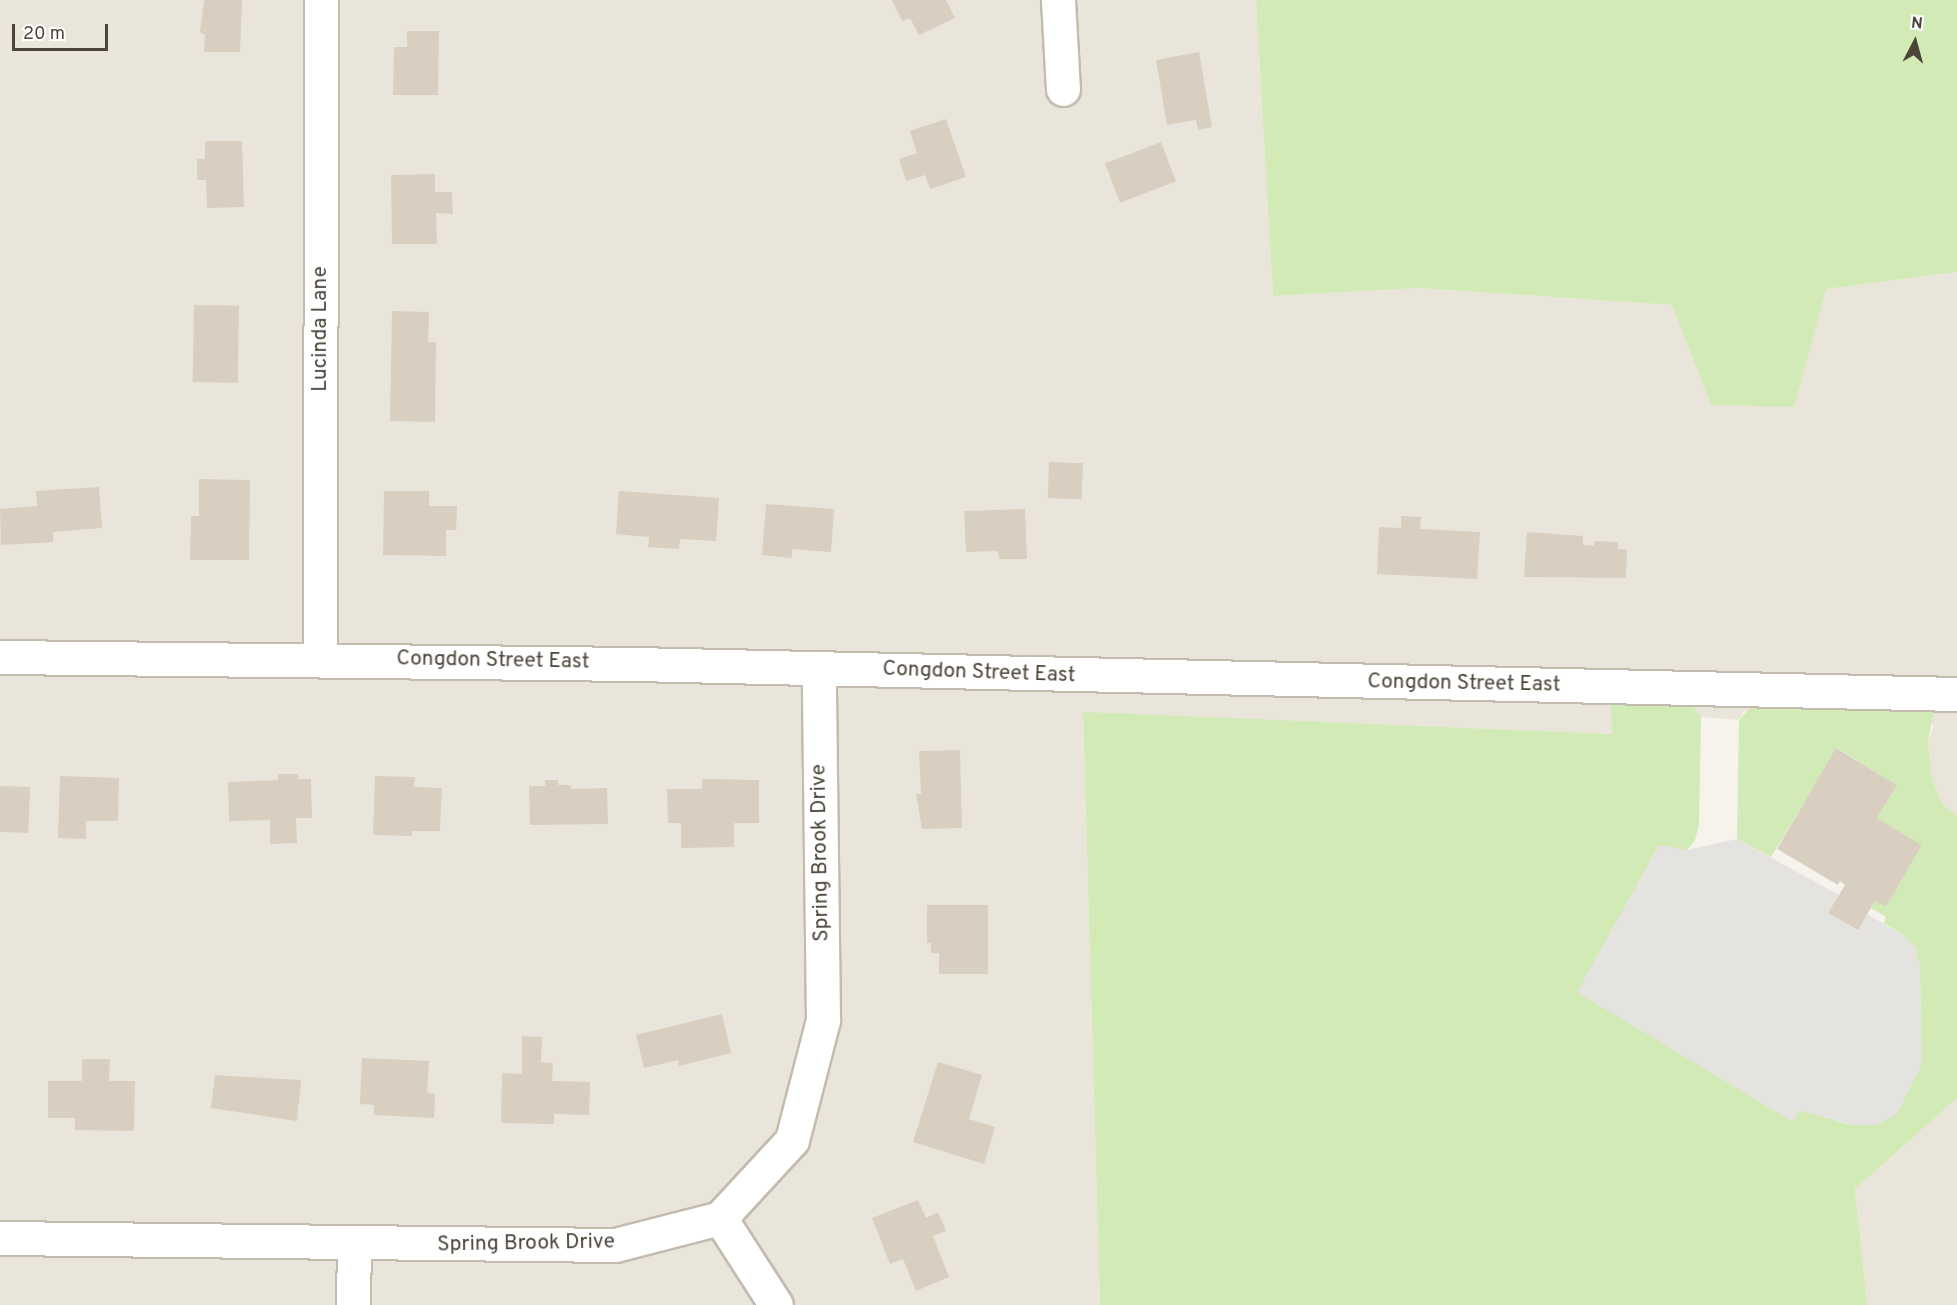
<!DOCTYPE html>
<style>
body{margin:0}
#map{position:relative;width:1957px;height:1305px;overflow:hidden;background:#f6f3ec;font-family:Overpass,sans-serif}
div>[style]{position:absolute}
.residential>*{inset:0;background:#eae5da}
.green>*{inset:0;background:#d2eab5}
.parking>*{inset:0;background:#e5e3e0}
.building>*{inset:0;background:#d8cfc1;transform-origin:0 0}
.roads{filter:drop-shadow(2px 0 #c2bbae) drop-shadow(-2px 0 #c2bbae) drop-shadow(0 2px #c2bbae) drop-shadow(0 -2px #c2bbae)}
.minor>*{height:33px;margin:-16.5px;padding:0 16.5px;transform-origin:16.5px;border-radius:16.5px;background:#fff}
span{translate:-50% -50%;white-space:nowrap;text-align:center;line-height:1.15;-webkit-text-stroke:5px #fff;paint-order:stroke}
.street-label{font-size:21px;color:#4b4439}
.north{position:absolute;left:1885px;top:12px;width:60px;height:60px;-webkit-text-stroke:4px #fff;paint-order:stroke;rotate:6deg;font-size:16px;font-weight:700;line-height:24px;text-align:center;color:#4b4439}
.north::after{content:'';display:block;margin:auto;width:21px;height:27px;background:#4b4439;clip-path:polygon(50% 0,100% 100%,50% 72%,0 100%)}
.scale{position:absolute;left:12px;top:24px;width:96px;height:27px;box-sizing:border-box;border:3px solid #4b4439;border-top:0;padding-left:8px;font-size:18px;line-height:21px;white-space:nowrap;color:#4b4439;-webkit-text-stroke:4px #fff;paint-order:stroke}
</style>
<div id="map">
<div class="residential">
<i style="clip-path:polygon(0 0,1256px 0,1273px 296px,1419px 288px,1672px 305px,1711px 405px,1826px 289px,1957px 272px,1957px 816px,1942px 804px,1932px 779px,1928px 743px,1934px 725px,1744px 711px,1739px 720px,1701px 717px,1693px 706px,1612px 705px,1612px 734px,1083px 713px,1100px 1305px,0 1305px)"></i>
<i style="clip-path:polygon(1957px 1098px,1957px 1305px,1867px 1305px,1855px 1189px)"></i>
</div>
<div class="green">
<i style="clip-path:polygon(1256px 0,1957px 0,1957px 272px,1826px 289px,1794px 407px,1711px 405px,1672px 305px,1419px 288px,1273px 296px)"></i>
<i style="clip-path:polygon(1611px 705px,1693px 706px,1701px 717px,1699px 825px,1695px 840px,1687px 850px,1793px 1122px,1800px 1110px,1851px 1125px,1897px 1114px,1921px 1064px,1920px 967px,1903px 935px,1884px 923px,1886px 917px,1871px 908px,1875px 901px,1886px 907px,1922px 845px,1877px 818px,1897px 785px,1837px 748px,1771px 857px,1737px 839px,1739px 720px,1751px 707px,1934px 708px,1928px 743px,1932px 779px,1942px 804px,1957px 816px,1957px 1098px,1855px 1189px,1867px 1305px,1100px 1305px,1083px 712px,1612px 734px)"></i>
</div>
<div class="parking">
<i style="clip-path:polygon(1737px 839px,1839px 895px,1829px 913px,1857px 930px,1867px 914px,1903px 935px,1915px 947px,1920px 967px,1922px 1064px,1897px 1114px,1876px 1125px,1852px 1125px,1800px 1110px,1793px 1122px,1577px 992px,1659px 845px,1687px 850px)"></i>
</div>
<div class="building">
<i style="clip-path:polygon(204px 0,242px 0,240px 52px,204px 52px,205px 35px,200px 32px)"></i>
<i style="clip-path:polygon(892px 0,946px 0,955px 18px,919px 35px,910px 18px,902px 21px)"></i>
<i style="clip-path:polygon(407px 31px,439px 31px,438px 95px,393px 95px,394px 47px,407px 47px)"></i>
<i style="clip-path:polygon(1199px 52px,1212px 127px,1198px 130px,1196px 120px,1167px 125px,1156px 60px)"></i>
<i style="clip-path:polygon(946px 119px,966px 177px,930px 189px,925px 175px,906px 181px,899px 159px,917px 153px,910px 131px)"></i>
<i style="clip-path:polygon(205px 141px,242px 141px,244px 207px,207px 208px,206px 180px,197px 180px,197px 159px,205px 159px)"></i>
<i style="left:1161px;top:142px;width:42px;height:60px;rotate:69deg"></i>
<i style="clip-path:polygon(435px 174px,435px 192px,452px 192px,453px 214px,436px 213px,437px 244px,392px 244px,391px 175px)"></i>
<i style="left:194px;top:305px;width:45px;height:77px;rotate:1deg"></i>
<i style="clip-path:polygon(392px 311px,429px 312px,428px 342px,436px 342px,435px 422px,390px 421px)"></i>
<i style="left:1049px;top:462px;width:34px;height:36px;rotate:2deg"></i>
<i style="clip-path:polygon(199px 479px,250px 480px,249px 560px,190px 560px,191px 516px,199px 516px)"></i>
<i style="clip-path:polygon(99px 487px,102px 528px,53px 532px,53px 542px,1px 545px,0 509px,37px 506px,36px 491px)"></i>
<i style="clip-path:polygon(384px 491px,429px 491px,429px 506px,457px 506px,456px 530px,446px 530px,446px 556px,383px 555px)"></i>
<i style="clip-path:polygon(619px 491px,719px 498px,716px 541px,680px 539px,679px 549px,648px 547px,649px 537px,616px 534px)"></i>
<i style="clip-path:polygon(766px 504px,834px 509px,831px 552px,792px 549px,792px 558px,762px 555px)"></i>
<i style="clip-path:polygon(1025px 509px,1027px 559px,999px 559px,998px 551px,966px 552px,964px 511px)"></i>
<i style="clip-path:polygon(1401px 516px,1421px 517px,1420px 529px,1480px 532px,1477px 579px,1377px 574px,1379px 527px,1401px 528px)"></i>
<i style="clip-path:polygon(1527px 532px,1583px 536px,1583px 545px,1594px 546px,1594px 541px,1618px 542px,1618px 549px,1627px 550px,1626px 578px,1524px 577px)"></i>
<i style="clip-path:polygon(1836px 748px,1897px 785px,1877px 818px,1922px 845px,1886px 907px,1875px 901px,1858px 930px,1828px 913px,1845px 885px,1840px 881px,1838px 885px,1777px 849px)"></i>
<i style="clip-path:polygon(960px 750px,962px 828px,922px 829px,916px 794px,921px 794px,919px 751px)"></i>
<i style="clip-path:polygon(278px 774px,298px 774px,298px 779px,311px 779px,312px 818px,296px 818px,297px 843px,270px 844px,270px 820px,229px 821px,228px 782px,278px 780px)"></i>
<i style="clip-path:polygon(60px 776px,119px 778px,118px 821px,86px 821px,86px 839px,58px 838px)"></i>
<i style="clip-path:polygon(375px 776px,415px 777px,414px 787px,442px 788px,440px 831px,412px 831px,412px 836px,373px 835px)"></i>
<i style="clip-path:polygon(702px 779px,759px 780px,759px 823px,734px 823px,734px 847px,681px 848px,681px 823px,668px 823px,667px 789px,702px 789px)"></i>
<i style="clip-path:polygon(545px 780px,558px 780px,558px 785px,571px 785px,571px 789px,607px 788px,608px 824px,530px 825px,529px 786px,545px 786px)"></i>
<i style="left:0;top:786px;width:30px;height:46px;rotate:2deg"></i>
<i style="clip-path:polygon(927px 905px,988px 905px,988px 974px,939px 974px,939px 953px,931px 953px,931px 943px,927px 943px)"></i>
<i style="clip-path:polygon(722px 1014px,731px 1053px,679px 1066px,678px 1060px,644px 1068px,636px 1035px)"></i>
<i style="clip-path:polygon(522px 1036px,542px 1037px,541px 1062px,553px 1063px,552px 1081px,590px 1082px,589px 1115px,554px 1114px,554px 1124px,501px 1123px,502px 1073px,522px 1074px)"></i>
<i style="clip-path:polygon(362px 1058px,429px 1061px,427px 1093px,435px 1094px,434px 1118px,374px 1115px,374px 1105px,360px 1104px)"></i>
<i style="clip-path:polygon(82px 1059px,110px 1059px,109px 1081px,135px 1081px,134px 1131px,75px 1130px,75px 1118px,48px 1118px,48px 1081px,82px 1081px)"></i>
<i style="clip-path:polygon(938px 1062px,982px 1075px,969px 1119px,995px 1127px,984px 1164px,913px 1142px)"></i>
<i style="clip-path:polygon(215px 1075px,301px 1080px,297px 1121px,211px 1108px)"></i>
<i style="clip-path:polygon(918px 1200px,926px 1218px,938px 1212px,946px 1231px,933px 1236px,949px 1277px,916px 1291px,903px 1259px,890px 1264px,872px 1218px)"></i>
</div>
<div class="roads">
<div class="minor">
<i style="left:1058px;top:0;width:89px;rotate:86.8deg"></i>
<i style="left:0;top:657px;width:635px;rotate:0.63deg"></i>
<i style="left:635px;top:664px;width:1322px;rotate:1.3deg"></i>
<i style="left:320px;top:659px;width:659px;rotate:-89.91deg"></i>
<i style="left:720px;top:1218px;width:103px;rotate:57.2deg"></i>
<i style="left:0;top:1238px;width:615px;rotate:0.65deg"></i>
<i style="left:615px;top:1245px;width:108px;rotate:-14.4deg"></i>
<i style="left:720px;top:1218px;width:106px;rotate:-47.3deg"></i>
<i style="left:792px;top:1140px;width:124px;rotate:-75.5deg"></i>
<i style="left:823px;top:1020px;width:352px;rotate:-90.7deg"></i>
<i style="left:353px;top:1305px;width:61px;rotate:-89.1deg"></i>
</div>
</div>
<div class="street-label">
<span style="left:321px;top:329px;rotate:-90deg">Lucinda Lane</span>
<span style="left:493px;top:661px;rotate:1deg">Congdon Street East</span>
<span style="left:979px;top:673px;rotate:2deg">Congdon Street East</span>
<span style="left:1464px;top:684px;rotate:1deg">Congdon Street East</span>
<span style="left:821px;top:853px;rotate:-91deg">Spring Brook Drive</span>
<span style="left:526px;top:1244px;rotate:-1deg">Spring Brook Drive</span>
</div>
<div class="north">N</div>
<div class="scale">20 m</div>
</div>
